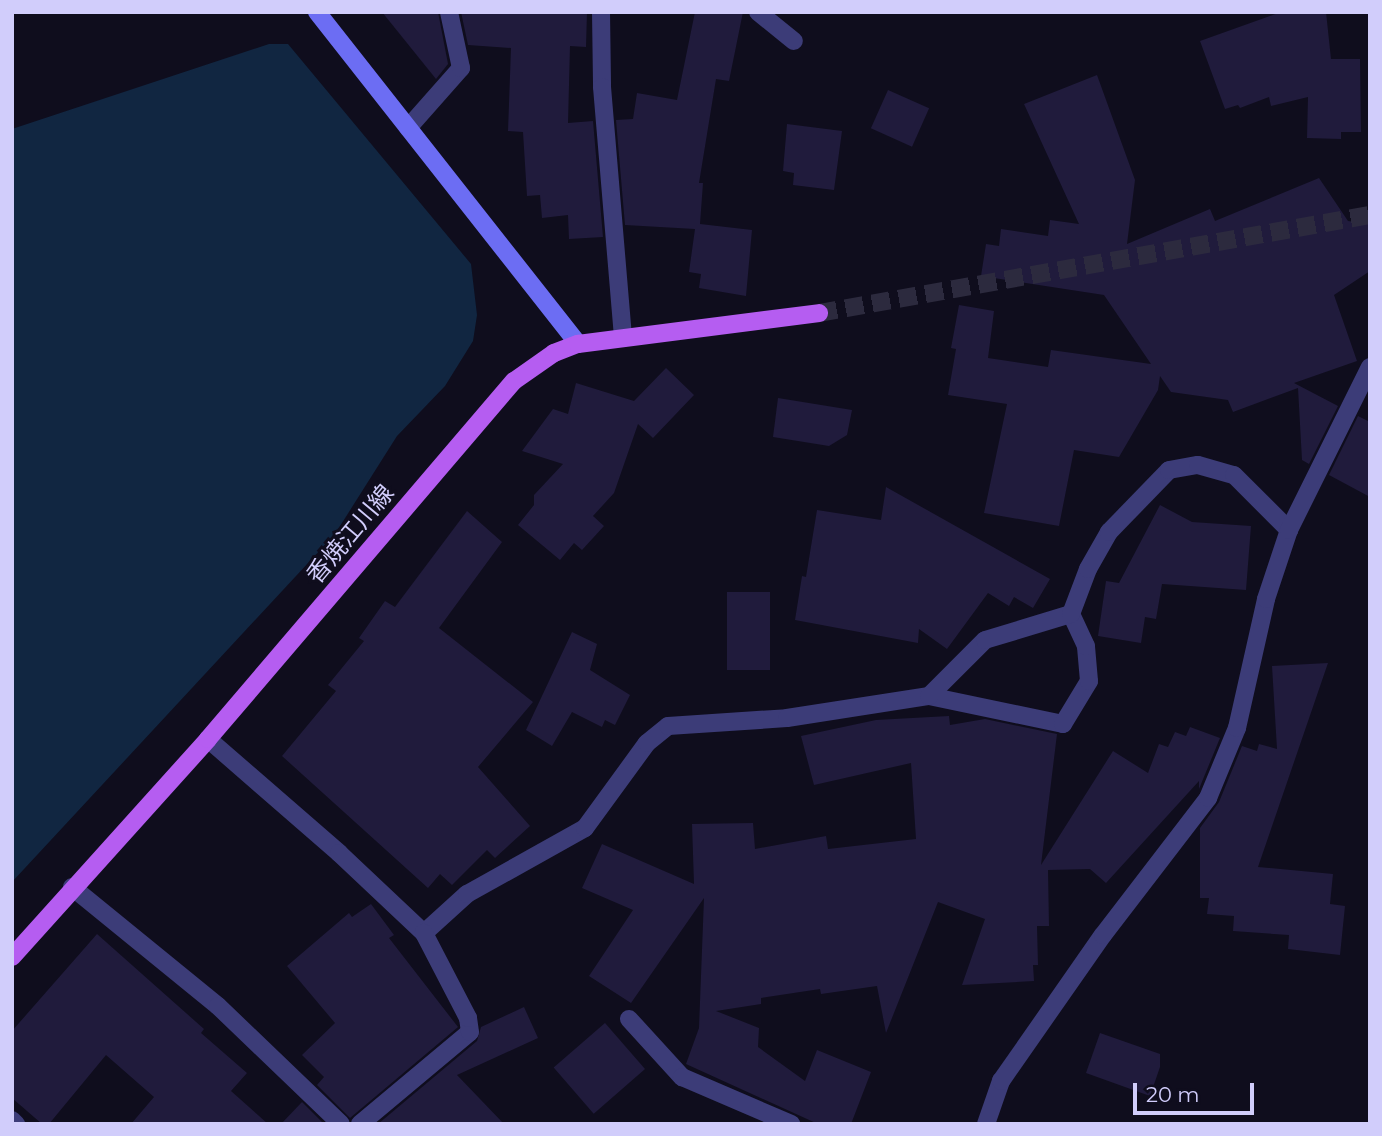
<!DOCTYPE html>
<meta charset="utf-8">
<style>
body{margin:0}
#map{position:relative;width:1382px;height:1136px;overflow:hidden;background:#0f0d1d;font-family:Montserrat,"Noto Sans JP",sans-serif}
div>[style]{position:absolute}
.water>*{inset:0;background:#112641}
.building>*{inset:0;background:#201b3c;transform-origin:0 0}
.primary-tunnel>*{height:18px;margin-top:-9px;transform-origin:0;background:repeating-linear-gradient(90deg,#2c2a3e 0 18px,transparent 0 27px)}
.street>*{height:18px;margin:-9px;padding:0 9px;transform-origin:9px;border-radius:9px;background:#3c3c78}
.secondary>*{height:18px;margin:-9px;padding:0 9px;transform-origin:9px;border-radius:9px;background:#6c6df3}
.primary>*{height:18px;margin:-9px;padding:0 9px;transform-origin:9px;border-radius:9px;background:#b55df1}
span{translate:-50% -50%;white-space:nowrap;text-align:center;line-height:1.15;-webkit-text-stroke:6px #0f0d1d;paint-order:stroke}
.street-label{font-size:24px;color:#d1cdfb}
.frame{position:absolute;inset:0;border:14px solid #d1cdfb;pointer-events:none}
.scale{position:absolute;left:1133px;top:1083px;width:121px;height:32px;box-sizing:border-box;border:4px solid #d1cdfb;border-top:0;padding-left:9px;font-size:21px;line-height:24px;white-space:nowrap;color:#d1cdfb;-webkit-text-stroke:5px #0f0d1d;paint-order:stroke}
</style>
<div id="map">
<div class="water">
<i style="clip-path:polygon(269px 44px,288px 44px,471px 264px,477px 315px,473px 341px,445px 386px,397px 436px,335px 534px,12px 882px,12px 129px)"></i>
</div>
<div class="building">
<i style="clip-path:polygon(382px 12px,438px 12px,448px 64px,436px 79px)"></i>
<i style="clip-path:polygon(461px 12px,587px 12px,586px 47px,570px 46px,568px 123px,593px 121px,603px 237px,569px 239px,568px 215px,542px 218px,540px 195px,527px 196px,523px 132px,508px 131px,511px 48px,468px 45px)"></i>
<i style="clip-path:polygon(695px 12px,743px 12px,729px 81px,716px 79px,699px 183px,703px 183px,700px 224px,752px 230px,746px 296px,699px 288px,701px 274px,689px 272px,695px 229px,625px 225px,616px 120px,633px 119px,637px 93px,677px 100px)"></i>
<i style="clip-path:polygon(1281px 12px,1326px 12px,1331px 59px,1360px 59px,1361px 132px,1341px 132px,1341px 139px,1307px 138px,1308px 97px,1271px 106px,1269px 97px,1240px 108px,1238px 105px,1225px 109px,1200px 41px)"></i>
<i style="clip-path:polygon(1097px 75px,1135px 180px,1127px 244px,1210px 209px,1215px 221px,1319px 178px,1348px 221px,1370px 224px,1370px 271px,1334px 295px,1357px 361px,1294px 383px,1338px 406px,1309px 464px,1302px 460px,1298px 388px,1233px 412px,1228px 400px,1171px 392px,1160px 376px,1158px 390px,1119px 457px,1074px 450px,1059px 526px,984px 513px,1007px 404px,948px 395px,956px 349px,951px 348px,959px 305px,994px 311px,988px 358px,1048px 367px,1051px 350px,1151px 364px,1104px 295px,981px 276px,986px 244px,999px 246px,1001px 229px,1048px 236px,1050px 220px,1079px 224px,1024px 104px)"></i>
<i style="left:888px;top:90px;width:45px;height:42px;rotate:24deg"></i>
<i style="clip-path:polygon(787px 124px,842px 131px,834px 190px,793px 185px,794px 173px,783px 171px)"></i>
<i style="clip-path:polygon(666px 368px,694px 395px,653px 438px,638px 424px,614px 493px,593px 516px,604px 526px,582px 550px,574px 543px,560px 560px,518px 525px,534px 505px,534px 495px,563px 464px,522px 451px,553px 409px,568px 414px,576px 383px,634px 401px)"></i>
<i style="clip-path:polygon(778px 398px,852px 410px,847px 435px,829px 446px,773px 437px)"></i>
<i style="clip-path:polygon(1358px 416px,1370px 422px,1370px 497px,1329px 475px)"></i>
<i style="clip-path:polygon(886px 487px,1050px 579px,1033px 608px,1014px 597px,1009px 606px,988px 593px,947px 649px,919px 629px,918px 643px,795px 620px,802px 576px,806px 577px,817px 510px,881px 520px)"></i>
<i style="clip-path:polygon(1160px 505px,1192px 522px,1251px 526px,1246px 590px,1162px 584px,1156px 619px,1145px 617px,1141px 643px,1098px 636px,1106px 581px,1119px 583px)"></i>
<i style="clip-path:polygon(467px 511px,502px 542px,439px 628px,533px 702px,478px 767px,530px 826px,495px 858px,487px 850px,452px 885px,440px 874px,428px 888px,282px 756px,336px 691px,328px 685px,364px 641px,359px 638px,385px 601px,395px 607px)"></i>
<i style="left:727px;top:592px;width:43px;height:78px"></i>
<i style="clip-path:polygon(572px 632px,597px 644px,590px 670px,630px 695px,615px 725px,605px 720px,602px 727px,572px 712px,552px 746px,526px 730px)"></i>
<i style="clip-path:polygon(1328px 663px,1258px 867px,1333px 874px,1330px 904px,1345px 906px,1340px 955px,1288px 949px,1289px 935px,1233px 931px,1234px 916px,1207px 914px,1209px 898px,1200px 898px,1200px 828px,1219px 802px,1242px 746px,1257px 751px,1259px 744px,1277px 749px,1272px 666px)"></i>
<i style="clip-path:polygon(949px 716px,950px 725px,985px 719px,1057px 734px,1041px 865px,1113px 751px,1148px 773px,1159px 744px,1168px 747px,1175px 732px,1186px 736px,1190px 727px,1220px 738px,1199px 789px,1199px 781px,1106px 883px,1090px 869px,1048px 870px,1049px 926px,1037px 926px,1038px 965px,1033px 965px,1034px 981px,962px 985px,985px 919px,938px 902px,886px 1033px,877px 986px,821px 994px,820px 989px,761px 998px,761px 1004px,716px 1011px,759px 1028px,758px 1047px,805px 1081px,817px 1050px,871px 1072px,851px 1124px,818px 1124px,686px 1064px,699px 1028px,704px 898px,631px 1003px,589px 976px,633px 910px,582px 888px,602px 844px,694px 884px,692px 824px,753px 823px,755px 849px,826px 836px,828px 849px,916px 839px,911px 763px,814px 785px,801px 736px,876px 720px)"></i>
<i style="clip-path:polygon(371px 904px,394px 935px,389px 938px,458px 1027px,350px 1118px,317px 1085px,324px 1077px,302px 1055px,335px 1023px,287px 966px,349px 913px,352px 917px)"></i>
<i style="clip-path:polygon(97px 934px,204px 1029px,201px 1033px,247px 1073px,231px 1091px,268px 1124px,131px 1124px,154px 1097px,106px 1055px,49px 1124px,42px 1124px,12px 1098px,12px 1031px)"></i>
<i style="clip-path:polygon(524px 1007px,538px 1038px,457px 1075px,504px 1124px,378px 1124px,477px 1041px,481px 1027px)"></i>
<i style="left:605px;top:1023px;width:61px;height:68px;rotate:49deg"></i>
<i style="clip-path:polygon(1100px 1033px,1160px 1054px,1160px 1067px,1150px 1096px,1086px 1073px)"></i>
<i style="clip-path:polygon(302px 1102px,324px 1124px,281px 1124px)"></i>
</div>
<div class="primary-tunnel">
<i style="left:819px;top:313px;width:560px;rotate:-10.09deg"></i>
</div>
<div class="street">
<i style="left:601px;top:12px;width:75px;rotate:89.2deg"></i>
<i style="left:602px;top:87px;width:252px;rotate:85.2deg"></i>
<i style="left:758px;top:12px;width:46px;rotate:38.9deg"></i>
<i style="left:408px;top:128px;width:80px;rotate:-48.5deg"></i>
<i style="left:461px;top:68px;width:57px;rotate:-102.1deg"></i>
<i style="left:929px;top:696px;width:137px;rotate:11.8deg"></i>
<i style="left:1063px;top:724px;width:50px;rotate:-58.8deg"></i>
<i style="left:1089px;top:681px;width:35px;rotate:-95deg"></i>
<i style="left:1086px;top:646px;width:35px;rotate:-115deg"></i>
<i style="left:208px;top:739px;width:174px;rotate:41deg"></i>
<i style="left:339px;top:853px;width:117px;rotate:43.3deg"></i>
<i style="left:424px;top:933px;width:58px;rotate:-42.2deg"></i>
<i style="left:467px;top:894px;width:135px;rotate:-29.2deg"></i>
<i style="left:585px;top:828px;width:105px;rotate:-53.9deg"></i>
<i style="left:647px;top:743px;width:27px;rotate:-39deg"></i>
<i style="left:668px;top:726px;width:119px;rotate:-3.8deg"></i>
<i style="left:787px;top:718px;width:144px;rotate:-8.8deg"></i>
<i style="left:929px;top:696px;width:79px;rotate:-45deg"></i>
<i style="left:985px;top:640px;width:90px;rotate:-16.8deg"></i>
<i style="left:1071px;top:614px;width:48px;rotate:-69.3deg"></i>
<i style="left:1088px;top:569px;width:43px;rotate:-60.4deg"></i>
<i style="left:1109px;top:532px;width:86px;rotate:-45.9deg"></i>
<i style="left:1169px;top:470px;width:29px;rotate:-10deg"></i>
<i style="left:1198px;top:465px;width:37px;rotate:16deg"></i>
<i style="left:1234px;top:475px;width:78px;rotate:45deg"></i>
<i style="left:72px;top:887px;width:188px;rotate:39.2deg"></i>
<i style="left:218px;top:1006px;width:170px;rotate:43.8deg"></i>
<i style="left:629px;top:1019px;width:79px;rotate:47.6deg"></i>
<i style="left:682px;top:1077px;width:119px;rotate:23.3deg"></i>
<i style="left:12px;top:1120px;width:6px;rotate:45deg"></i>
<i style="left:360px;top:1124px;width:143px;rotate:-39.9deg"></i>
<i style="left:470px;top:1032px;width:14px;rotate:-98deg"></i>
<i style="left:468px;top:1018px;width:96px;rotate:-117.4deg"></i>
<i style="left:986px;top:1124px;width:46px;rotate:-70.8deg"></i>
<i style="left:1001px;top:1081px;width:178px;rotate:-55.1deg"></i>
<i style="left:1103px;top:935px;width:173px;rotate:-52.5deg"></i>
<i style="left:1208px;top:798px;width:76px;rotate:-67.5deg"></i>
<i style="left:1237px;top:728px;width:132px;rotate:-77.3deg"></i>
<i style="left:1266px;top:599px;width:73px;rotate:-71.6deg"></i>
<i style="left:1289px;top:530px;width:182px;rotate:-63.6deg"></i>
</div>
<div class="secondary">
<i style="left:317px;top:12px;width:422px;rotate:51.8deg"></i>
</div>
<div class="primary">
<i style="left:12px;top:957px;width:293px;rotate:-48deg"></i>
<i style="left:208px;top:739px;width:471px;rotate:-49.5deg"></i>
<i style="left:514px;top:381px;width:49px;rotate:-35deg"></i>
<i style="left:554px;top:353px;width:26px;rotate:-21deg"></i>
<i style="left:578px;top:344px;width:243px;rotate:-7.3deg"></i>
</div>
<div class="street-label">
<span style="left:350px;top:534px;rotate:-50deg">香焼江川線</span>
</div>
<div class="frame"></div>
<div class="scale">20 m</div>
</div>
